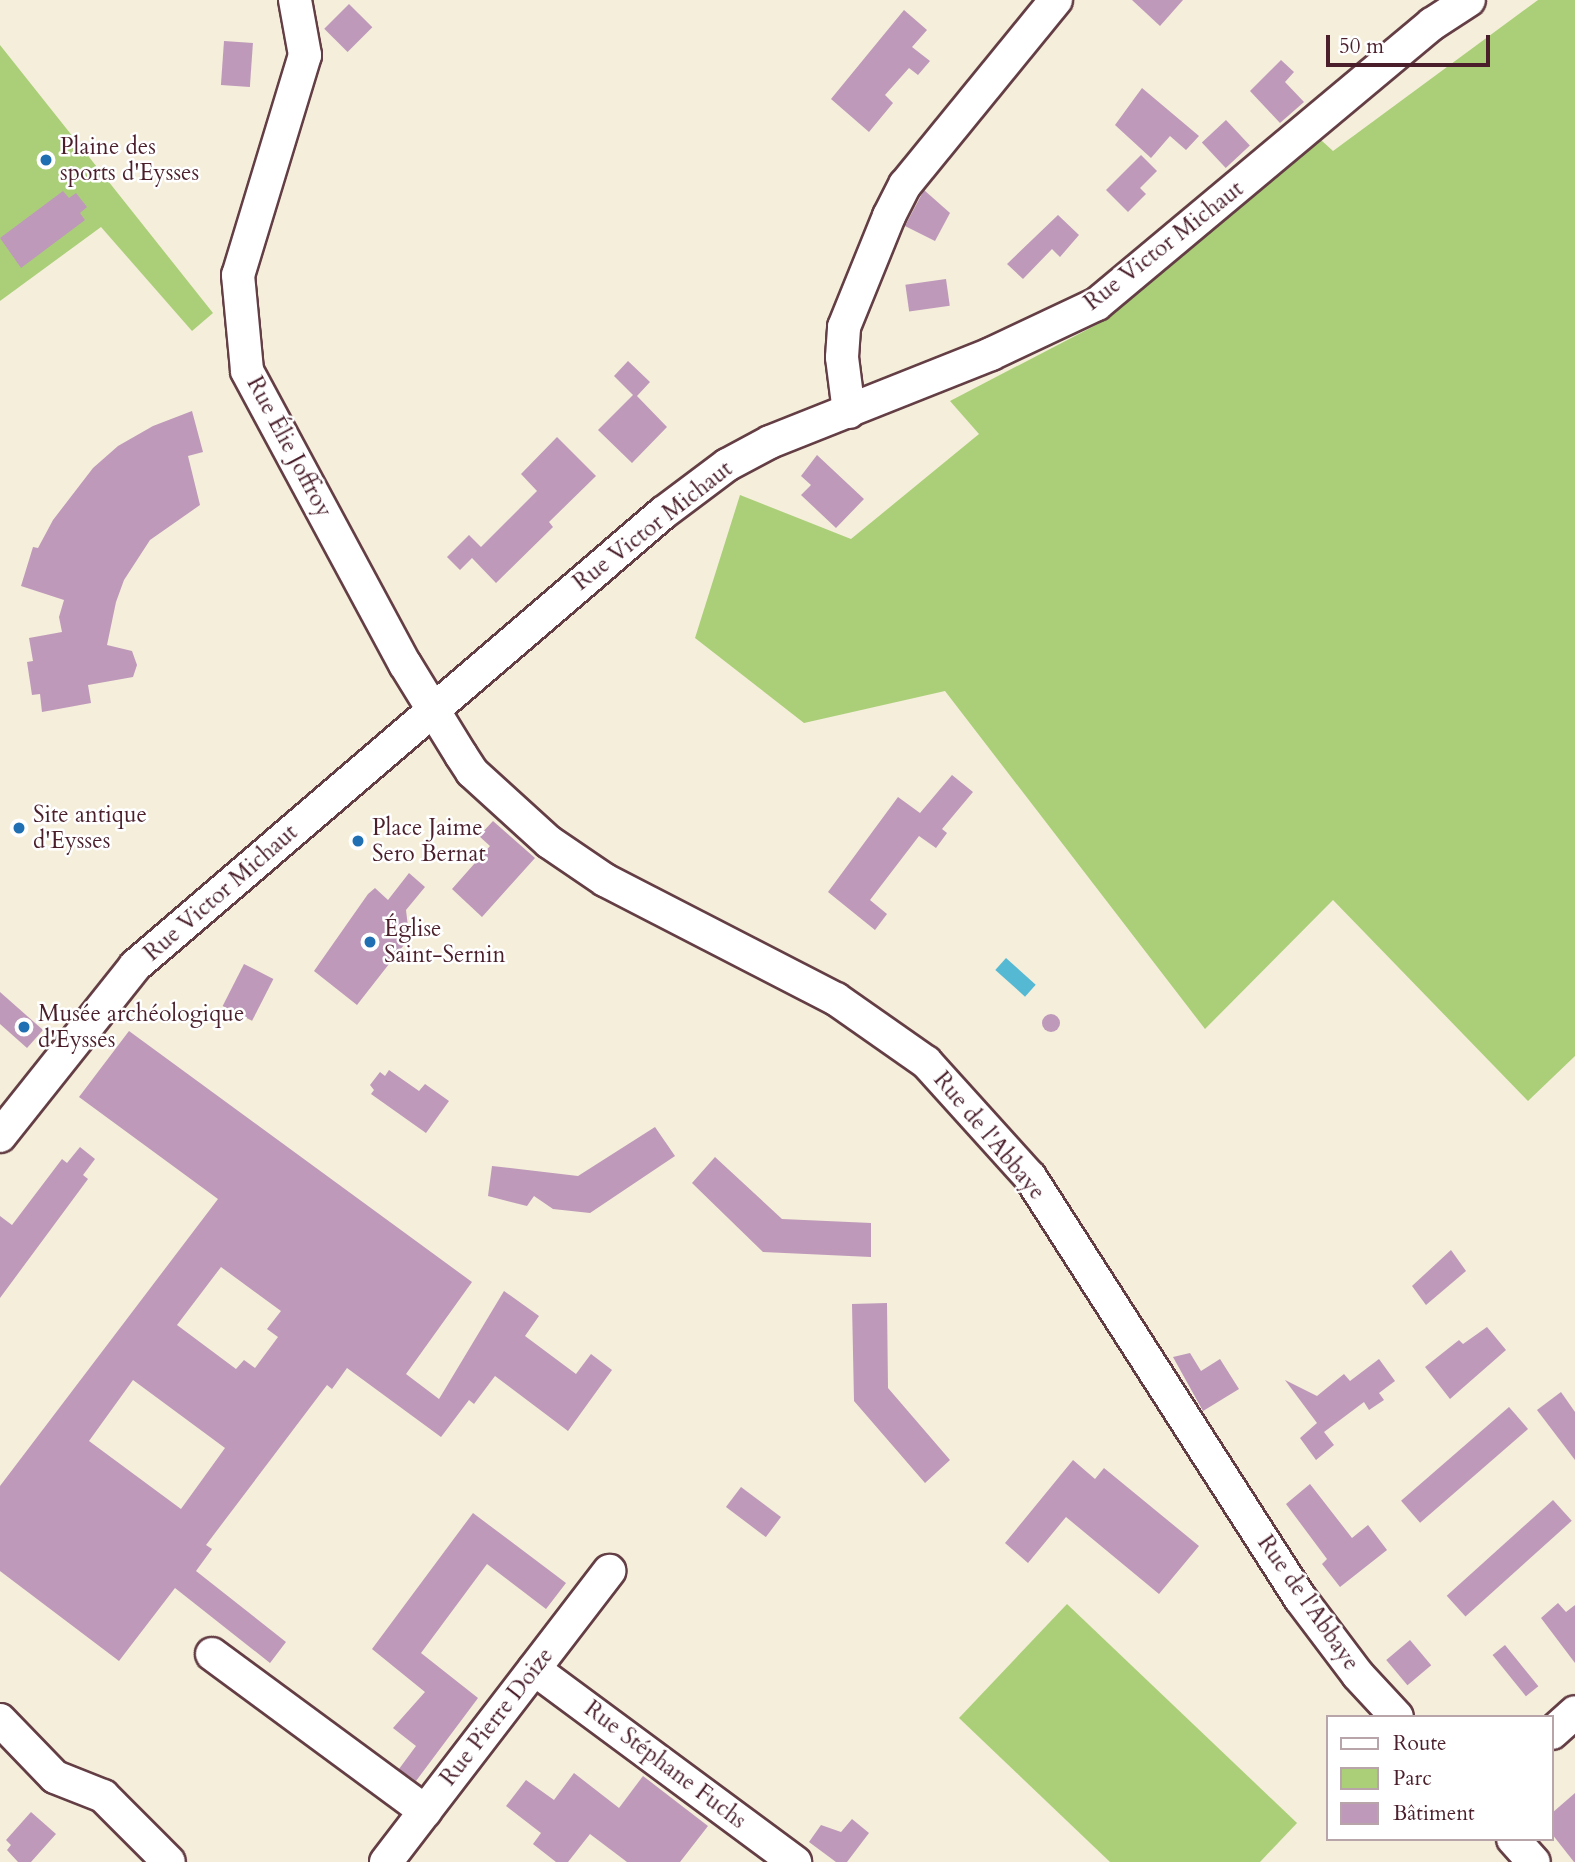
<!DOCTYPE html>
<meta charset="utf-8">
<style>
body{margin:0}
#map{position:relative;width:1575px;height:1862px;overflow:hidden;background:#f4eeda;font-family:Cardo,serif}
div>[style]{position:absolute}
.green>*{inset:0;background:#abcf79}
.water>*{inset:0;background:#56b9d4;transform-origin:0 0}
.building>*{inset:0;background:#be99ba;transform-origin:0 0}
.round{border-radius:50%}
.roads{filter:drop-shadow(2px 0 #643e45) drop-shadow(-2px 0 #643e45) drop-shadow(0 2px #643e45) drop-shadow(0 -2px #643e45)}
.minor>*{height:32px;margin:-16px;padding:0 16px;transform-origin:16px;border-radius:16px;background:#fff}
.dots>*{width:19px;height:19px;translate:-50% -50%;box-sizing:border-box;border:4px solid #fff;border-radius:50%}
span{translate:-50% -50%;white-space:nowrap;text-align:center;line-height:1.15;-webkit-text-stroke:5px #fff;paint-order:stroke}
.poi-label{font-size:23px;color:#4a1f2b}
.left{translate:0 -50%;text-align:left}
.street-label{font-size:23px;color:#4a1f2b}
.legend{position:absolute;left:1326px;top:1715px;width:228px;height:126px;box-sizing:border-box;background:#fff;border:2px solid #b7a5aa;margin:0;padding:9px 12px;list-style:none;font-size:21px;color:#4a1f2b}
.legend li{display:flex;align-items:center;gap:14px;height:35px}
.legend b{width:35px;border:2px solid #b7a5aa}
.scale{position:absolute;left:1326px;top:35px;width:164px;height:32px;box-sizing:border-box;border:4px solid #4a1f2b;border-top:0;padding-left:9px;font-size:21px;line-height:24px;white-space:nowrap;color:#4a1f2b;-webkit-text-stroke:5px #fff;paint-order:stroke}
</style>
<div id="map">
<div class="green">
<i style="clip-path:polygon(1538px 0,1575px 0,1575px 1056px,1528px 1101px,1333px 900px,1205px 1029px,945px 691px,804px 723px,695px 638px,740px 495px,851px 539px,979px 434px,950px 401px,1098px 324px,1321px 140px,1333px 151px)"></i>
<i style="clip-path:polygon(0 45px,213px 313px,192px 331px,101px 227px,0 301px)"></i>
<i style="clip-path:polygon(1067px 1604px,1297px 1823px,1260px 1862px,1110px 1862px,959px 1718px)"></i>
</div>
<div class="water">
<i style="left:1006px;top:958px;width:40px;height:16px;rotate:42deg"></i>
</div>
<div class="building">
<i style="clip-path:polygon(1132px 0,1183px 0,1160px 26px)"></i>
<i style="left:349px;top:4px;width:33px;height:35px;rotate:45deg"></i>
<i style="clip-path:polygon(904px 10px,927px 30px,912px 47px,930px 61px,918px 75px,909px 68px,885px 95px,893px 103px,869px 132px,831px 99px)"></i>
<i style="left:224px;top:41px;width:29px;height:44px;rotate:4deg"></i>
<i style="clip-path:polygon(1281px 60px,1294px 72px,1285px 82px,1304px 102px,1280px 123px,1250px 91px)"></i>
<i style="clip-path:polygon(1142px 88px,1199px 136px,1186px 150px,1170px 136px,1151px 158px,1115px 125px)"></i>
<i style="left:1226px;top:120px;width:35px;height:33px;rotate:47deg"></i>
<i style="clip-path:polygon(1141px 155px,1157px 171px,1140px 188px,1146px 194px,1128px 212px,1106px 190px)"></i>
<i style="clip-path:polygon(924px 190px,950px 213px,935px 241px,905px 226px)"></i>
<i style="clip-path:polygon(63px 191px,69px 198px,76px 193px,87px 207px,80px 213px,85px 220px,21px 268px,0 238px)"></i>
<i style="clip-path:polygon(1058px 215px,1079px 235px,1060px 257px,1052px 249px,1023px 279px,1007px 264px)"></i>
<i style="left:946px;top:279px;width:27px;height:41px;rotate:82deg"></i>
<i style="clip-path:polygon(628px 361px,650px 382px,637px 396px,667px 427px,632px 463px,598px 430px,633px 395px,614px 376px)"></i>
<i style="clip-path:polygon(192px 411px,203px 452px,188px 456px,200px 505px,150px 540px,124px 580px,116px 602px,107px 645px,132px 651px,137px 665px,133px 677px,88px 685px,91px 703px,42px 712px,40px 694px,32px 695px,27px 662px,33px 661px,29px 638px,62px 632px,59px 617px,64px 600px,21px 586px,33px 547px,38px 548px,53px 520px,93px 468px,118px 446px,153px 426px)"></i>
<i style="clip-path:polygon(557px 437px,596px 476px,549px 522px,553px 527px,496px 583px,472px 558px,460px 570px,447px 557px,469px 535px,481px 547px,537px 491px,521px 474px)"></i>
<i style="clip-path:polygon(817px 455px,864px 499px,836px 528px,801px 495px,811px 485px,801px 476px)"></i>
<i style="clip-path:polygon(952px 775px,973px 792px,942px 829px,947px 833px,936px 848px,919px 836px,870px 900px,887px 914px,875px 930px,828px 892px,898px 797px,920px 813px)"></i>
<i style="clip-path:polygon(493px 821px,535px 858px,482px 917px,452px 889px,490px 846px,479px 836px)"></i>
<i style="clip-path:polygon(409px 873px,425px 887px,406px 910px,408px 927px,414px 932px,357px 1005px,314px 971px,368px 894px,375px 888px,388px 900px)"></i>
<i style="left:244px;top:964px;width:33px;height:47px;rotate:27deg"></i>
<i style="clip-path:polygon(0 992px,43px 1030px,27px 1048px,0 1024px)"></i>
<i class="round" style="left:1042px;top:1014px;width:18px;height:18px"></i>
<i style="clip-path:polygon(evenodd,129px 1031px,472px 1282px,406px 1374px,439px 1399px,504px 1291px,539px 1316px,525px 1336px,576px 1374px,591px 1354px,612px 1370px,568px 1431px,495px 1376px,474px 1404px,469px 1400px,441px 1437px,347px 1368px,332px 1389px,327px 1385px,206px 1545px,212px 1549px,196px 1571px,286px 1642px,270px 1663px,175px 1588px,119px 1661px,0 1571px,0 1486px,218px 1199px,79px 1097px,129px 1031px,221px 1267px,281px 1311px,267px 1329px,278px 1337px,255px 1368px,244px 1360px,236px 1369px,177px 1325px,221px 1267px,129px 1031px,133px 1380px,225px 1448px,181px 1509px,89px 1441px,133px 1380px)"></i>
<i style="clip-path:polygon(389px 1070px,419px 1091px,425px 1084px,449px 1101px,426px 1133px,371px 1094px,374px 1090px,370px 1085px,380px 1072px,385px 1076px)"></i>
<i style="clip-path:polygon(655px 1127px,675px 1156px,590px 1213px,553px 1209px,534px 1196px,527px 1206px,488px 1196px,492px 1166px,578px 1176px)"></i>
<i style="clip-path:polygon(80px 1147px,95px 1159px,83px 1175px,88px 1179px,0 1298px,0 1216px,12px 1225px,62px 1159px,67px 1163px)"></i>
<i style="clip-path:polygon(715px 1157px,782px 1219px,871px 1223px,871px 1257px,763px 1252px,692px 1183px)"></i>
<i style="clip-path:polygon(1451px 1250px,1466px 1271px,1426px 1305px,1412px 1286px)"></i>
<i style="clip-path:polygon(887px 1303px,888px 1388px,950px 1460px,925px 1483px,854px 1401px,852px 1304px)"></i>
<i style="clip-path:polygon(1487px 1327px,1506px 1350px,1450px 1399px,1425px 1367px,1459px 1340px,1463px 1344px)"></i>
<i style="clip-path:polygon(1190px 1353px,1201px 1371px,1220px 1359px,1239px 1389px,1203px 1411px,1173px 1357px)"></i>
<i style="clip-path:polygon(1379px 1359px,1395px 1381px,1379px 1393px,1384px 1400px,1369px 1410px,1364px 1402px,1324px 1432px,1334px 1445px,1316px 1460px,1300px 1438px,1317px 1423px,1285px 1380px,1317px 1396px,1344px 1374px,1350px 1381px)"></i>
<i style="clip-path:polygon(1561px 1392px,1575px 1412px,1575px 1460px,1537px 1410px)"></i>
<i style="left:1509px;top:1407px;width:29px;height:143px;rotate:49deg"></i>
<i style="clip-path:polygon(1073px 1460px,1095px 1479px,1104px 1468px,1199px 1546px,1159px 1594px,1066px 1517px,1028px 1563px,1005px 1543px)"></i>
<i style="clip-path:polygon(1310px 1484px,1352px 1538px,1368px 1525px,1387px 1550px,1340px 1587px,1322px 1564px,1327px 1559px,1286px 1504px)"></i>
<i style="left:741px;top:1487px;width:50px;height:25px;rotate:37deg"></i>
<i style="left:1553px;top:1500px;width:28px;height:143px;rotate:48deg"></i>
<i style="clip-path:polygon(473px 1513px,566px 1583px,546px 1609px,487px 1564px,421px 1653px,478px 1698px,416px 1781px,399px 1769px,416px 1746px,393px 1728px,425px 1692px,372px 1649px)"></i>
<i style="clip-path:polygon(1558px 1603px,1566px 1612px,1575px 1605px,1575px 1663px,1541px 1618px)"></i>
<i style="left:1410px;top:1640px;width:33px;height:31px;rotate:50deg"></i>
<i style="left:1505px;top:1645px;width:53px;height:16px;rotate:51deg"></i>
<i style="clip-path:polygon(574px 1773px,619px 1808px,643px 1776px,708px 1826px,680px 1862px,627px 1862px,590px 1834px,568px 1862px,556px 1862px,533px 1844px,541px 1833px,506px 1806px,526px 1780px,554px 1800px)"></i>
<i style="clip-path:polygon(1575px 1793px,1575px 1862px,1574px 1862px,1552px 1834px,1552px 1813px)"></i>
<i style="clip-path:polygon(31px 1812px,56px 1834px,31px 1862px,18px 1862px,7px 1850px,11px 1845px,6px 1840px)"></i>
<i style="clip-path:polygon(852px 1819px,869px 1833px,847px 1862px,836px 1862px,809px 1842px,821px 1825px,841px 1832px)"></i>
</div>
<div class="roads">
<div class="minor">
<i style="left:295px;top:0;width:56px;rotate:79.7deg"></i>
<i style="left:305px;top:55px;width:230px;rotate:106.9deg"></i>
<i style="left:238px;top:275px;width:96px;rotate:84.6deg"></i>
<i style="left:247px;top:371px;width:333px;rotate:61.7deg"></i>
<i style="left:405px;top:664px;width:107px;rotate:58.4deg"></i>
<i style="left:461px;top:755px;width:20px;rotate:57deg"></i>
<i style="left:472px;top:772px;width:104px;rotate:42.3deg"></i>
<i style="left:549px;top:842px;width:68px;rotate:34.2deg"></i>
<i style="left:605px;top:880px;width:260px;rotate:27.3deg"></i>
<i style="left:836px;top:999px;width:110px;rotate:35deg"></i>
<i style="left:926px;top:1062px;width:155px;rotate:47.9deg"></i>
<i style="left:1030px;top:1177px;width:500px;rotate:57.33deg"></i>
<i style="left:1300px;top:1598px;width:96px;rotate:53deg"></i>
<i style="left:1358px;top:1675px;width:57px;rotate:47.1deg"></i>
<i style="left:849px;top:412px;width:55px;rotate:-97.3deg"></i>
<i style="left:842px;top:357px;width:30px;rotate:-86deg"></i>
<i style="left:844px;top:327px;width:120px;rotate:-67.9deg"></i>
<i style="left:889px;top:216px;width:35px;rotate:-63deg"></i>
<i style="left:905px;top:185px;width:239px;rotate:-50.8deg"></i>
<i style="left:0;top:1136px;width:217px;rotate:-51.5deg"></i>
<i style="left:135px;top:966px;width:696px;rotate:-40.63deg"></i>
<i style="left:663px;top:513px;width:80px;rotate:-36.9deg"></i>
<i style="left:727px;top:465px;width:49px;rotate:-28.1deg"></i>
<i style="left:770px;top:442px;width:238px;rotate:-21.7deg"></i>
<i style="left:991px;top:354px;width:117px;rotate:-25.3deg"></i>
<i style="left:1097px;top:304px;width:437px;rotate:-39.9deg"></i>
<i style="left:1432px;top:24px;width:44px;rotate:-33deg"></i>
<i style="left:212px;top:1654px;width:265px;rotate:36.4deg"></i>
<i style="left:534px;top:1669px;width:325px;rotate:36.5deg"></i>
<i style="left:0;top:1720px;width:79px;rotate:46deg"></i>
<i style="left:55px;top:1777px;width:52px;rotate:21.6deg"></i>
<i style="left:103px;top:1796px;width:93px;rotate:45deg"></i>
<i style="left:1552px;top:1733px;width:31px;rotate:-42deg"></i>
<i style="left:1513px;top:1839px;width:31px;rotate:48deg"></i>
<i style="left:386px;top:1862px;width:367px;rotate:-52.5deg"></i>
</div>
</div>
<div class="dots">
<i style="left:46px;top:160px;background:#1f6fb2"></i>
<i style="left:19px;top:828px;background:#1f6fb2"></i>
<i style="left:358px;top:841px;background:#1f6fb2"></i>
<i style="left:370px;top:942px;background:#1f6fb2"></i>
<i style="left:24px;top:1027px;background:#1f6fb2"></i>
</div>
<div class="poi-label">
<span class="left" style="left:60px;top:160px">Plaine des<br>sports d'Eysses</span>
<span class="left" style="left:33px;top:828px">Site antique<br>d'Eysses</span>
<span class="left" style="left:372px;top:841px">Place Jaime<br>Sero Bernat</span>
<span class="left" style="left:384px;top:942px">Église<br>Saint-Sernin</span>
<span class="left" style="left:38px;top:1027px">Musée archéologique<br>d'Eysses</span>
</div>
<div class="street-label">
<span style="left:1164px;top:246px;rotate:-38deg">Rue Victor Michaut</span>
<span style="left:289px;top:447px;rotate:62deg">Rue Élie Joffroy</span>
<span style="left:653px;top:526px;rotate:-38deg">Rue Victor Michaut</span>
<span style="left:221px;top:893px;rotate:-41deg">Rue Victor Michaut</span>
<span style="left:989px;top:1136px;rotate:50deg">Rue de l'Abbaye</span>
<span style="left:1308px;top:1603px;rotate:55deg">Rue de l'Abbaye</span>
<span style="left:497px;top:1717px;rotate:-52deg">Rue Pierre Doize</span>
<span style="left:665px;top:1765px;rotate:37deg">Rue Stéphane Fuchs</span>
</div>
<ul class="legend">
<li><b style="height:9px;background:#fff"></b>Route</li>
<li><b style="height:19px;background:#abcf79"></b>Parc</li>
<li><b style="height:19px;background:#be99ba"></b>Bâtiment</li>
</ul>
<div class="scale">50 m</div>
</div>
